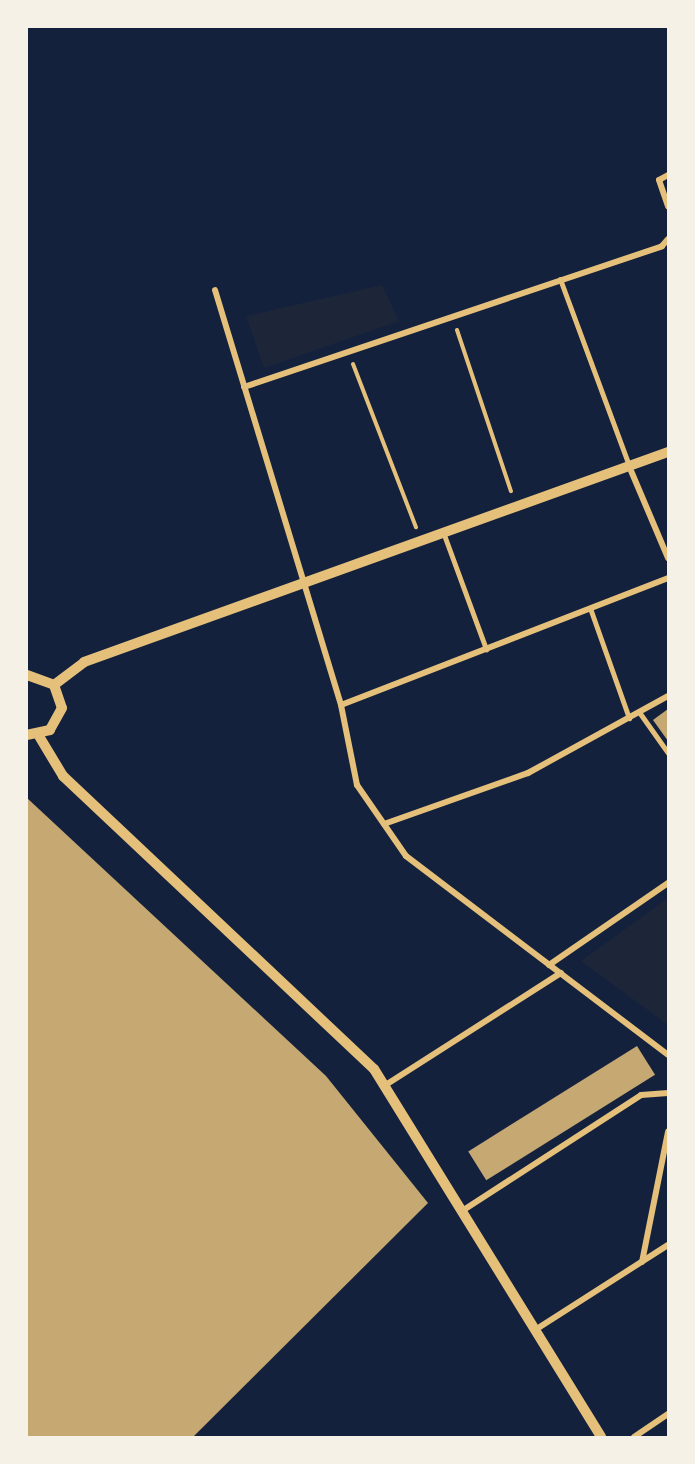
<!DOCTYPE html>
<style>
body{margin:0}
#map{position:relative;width:695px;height:1464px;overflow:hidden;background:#14213d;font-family:Cabin,sans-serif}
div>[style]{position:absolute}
.green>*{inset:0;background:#1d2539}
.building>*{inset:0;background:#c6a872;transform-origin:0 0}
.path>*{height:4px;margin:-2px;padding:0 2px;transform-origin:2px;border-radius:2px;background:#e5c07b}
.pedestrian>*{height:5px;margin:-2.5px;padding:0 2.5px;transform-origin:2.5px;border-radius:2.5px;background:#e5c07b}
.minor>*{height:6px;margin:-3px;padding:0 3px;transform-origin:3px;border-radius:3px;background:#e5c07b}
.tertiary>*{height:10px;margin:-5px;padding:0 5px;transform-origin:5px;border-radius:5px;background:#e5c07b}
span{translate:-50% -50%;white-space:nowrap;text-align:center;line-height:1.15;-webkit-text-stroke:5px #f6f1e7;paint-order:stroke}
.frame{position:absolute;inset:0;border:28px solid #f6f1e7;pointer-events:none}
</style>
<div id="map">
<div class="green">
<i style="clip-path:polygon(382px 285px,399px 321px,264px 368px,246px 316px)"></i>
<i style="clip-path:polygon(668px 898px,668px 1025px,581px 961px)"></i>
</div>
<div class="building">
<i style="clip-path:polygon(668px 709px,668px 741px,653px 720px)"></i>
<i style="clip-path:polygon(27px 798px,326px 1076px,428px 1203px,193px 1437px,27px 1437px)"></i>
<i style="left:637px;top:1046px;width:34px;height:199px;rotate:58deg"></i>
</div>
<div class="path">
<i style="left:457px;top:330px;width:170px;rotate:71.5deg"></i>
<i style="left:353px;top:364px;width:175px;rotate:68.9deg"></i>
</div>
<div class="pedestrian">
<i style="left:560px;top:279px;width:199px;rotate:69.7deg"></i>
<i style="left:443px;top:532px;width:125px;rotate:69.8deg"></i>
<i style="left:590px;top:608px;width:117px;rotate:70.5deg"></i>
<i style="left:639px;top:712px;width:50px;rotate:54.7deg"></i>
</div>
<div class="minor">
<i style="left:668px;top:175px;width:10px;rotate:151deg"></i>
<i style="left:659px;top:180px;width:28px;rotate:71deg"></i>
<i style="left:215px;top:290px;width:434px;rotate:73.1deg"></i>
<i style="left:341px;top:705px;width:82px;rotate:78.7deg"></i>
<i style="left:357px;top:785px;width:86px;rotate:55.4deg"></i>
<i style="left:406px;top:856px;width:329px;rotate:37.2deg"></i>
<i style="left:244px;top:387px;width:441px;rotate:-18.6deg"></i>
<i style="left:662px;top:246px;width:9px;rotate:-49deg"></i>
<i style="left:629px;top:466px;width:100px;rotate:67deg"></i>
<i style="left:341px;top:705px;width:351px;rotate:-21.2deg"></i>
<i style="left:384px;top:824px;width:153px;rotate:-19.5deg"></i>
<i style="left:528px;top:773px;width:160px;rotate:-28.8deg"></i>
<i style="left:549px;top:965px;width:145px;rotate:-34.6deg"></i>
<i style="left:384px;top:1086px;width:210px;rotate:-32.6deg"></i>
<i style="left:462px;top:1211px;width:213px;rotate:-32.9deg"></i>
<i style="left:641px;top:1095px;width:27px;rotate:-4deg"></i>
<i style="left:642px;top:1262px;width:133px;rotate:-78.7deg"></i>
<i style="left:535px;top:1330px;width:158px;rotate:-32.6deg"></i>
<i style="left:634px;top:1437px;width:41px;rotate:-34.1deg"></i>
</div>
<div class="tertiary">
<i style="left:27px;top:675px;width:29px;rotate:20deg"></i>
<i style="left:54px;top:685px;width:24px;rotate:71deg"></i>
<i style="left:62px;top:708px;width:25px;rotate:119deg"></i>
<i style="left:50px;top:730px;width:24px;rotate:168deg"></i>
<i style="left:54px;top:685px;width:38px;rotate:-37deg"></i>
<i style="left:84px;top:662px;width:621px;rotate:-19.78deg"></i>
<i style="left:39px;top:736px;width:47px;rotate:59deg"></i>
<i style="left:63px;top:776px;width:427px;rotate:43.3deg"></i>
<i style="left:374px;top:1069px;width:432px;rotate:58.3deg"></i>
</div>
<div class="frame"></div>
</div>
